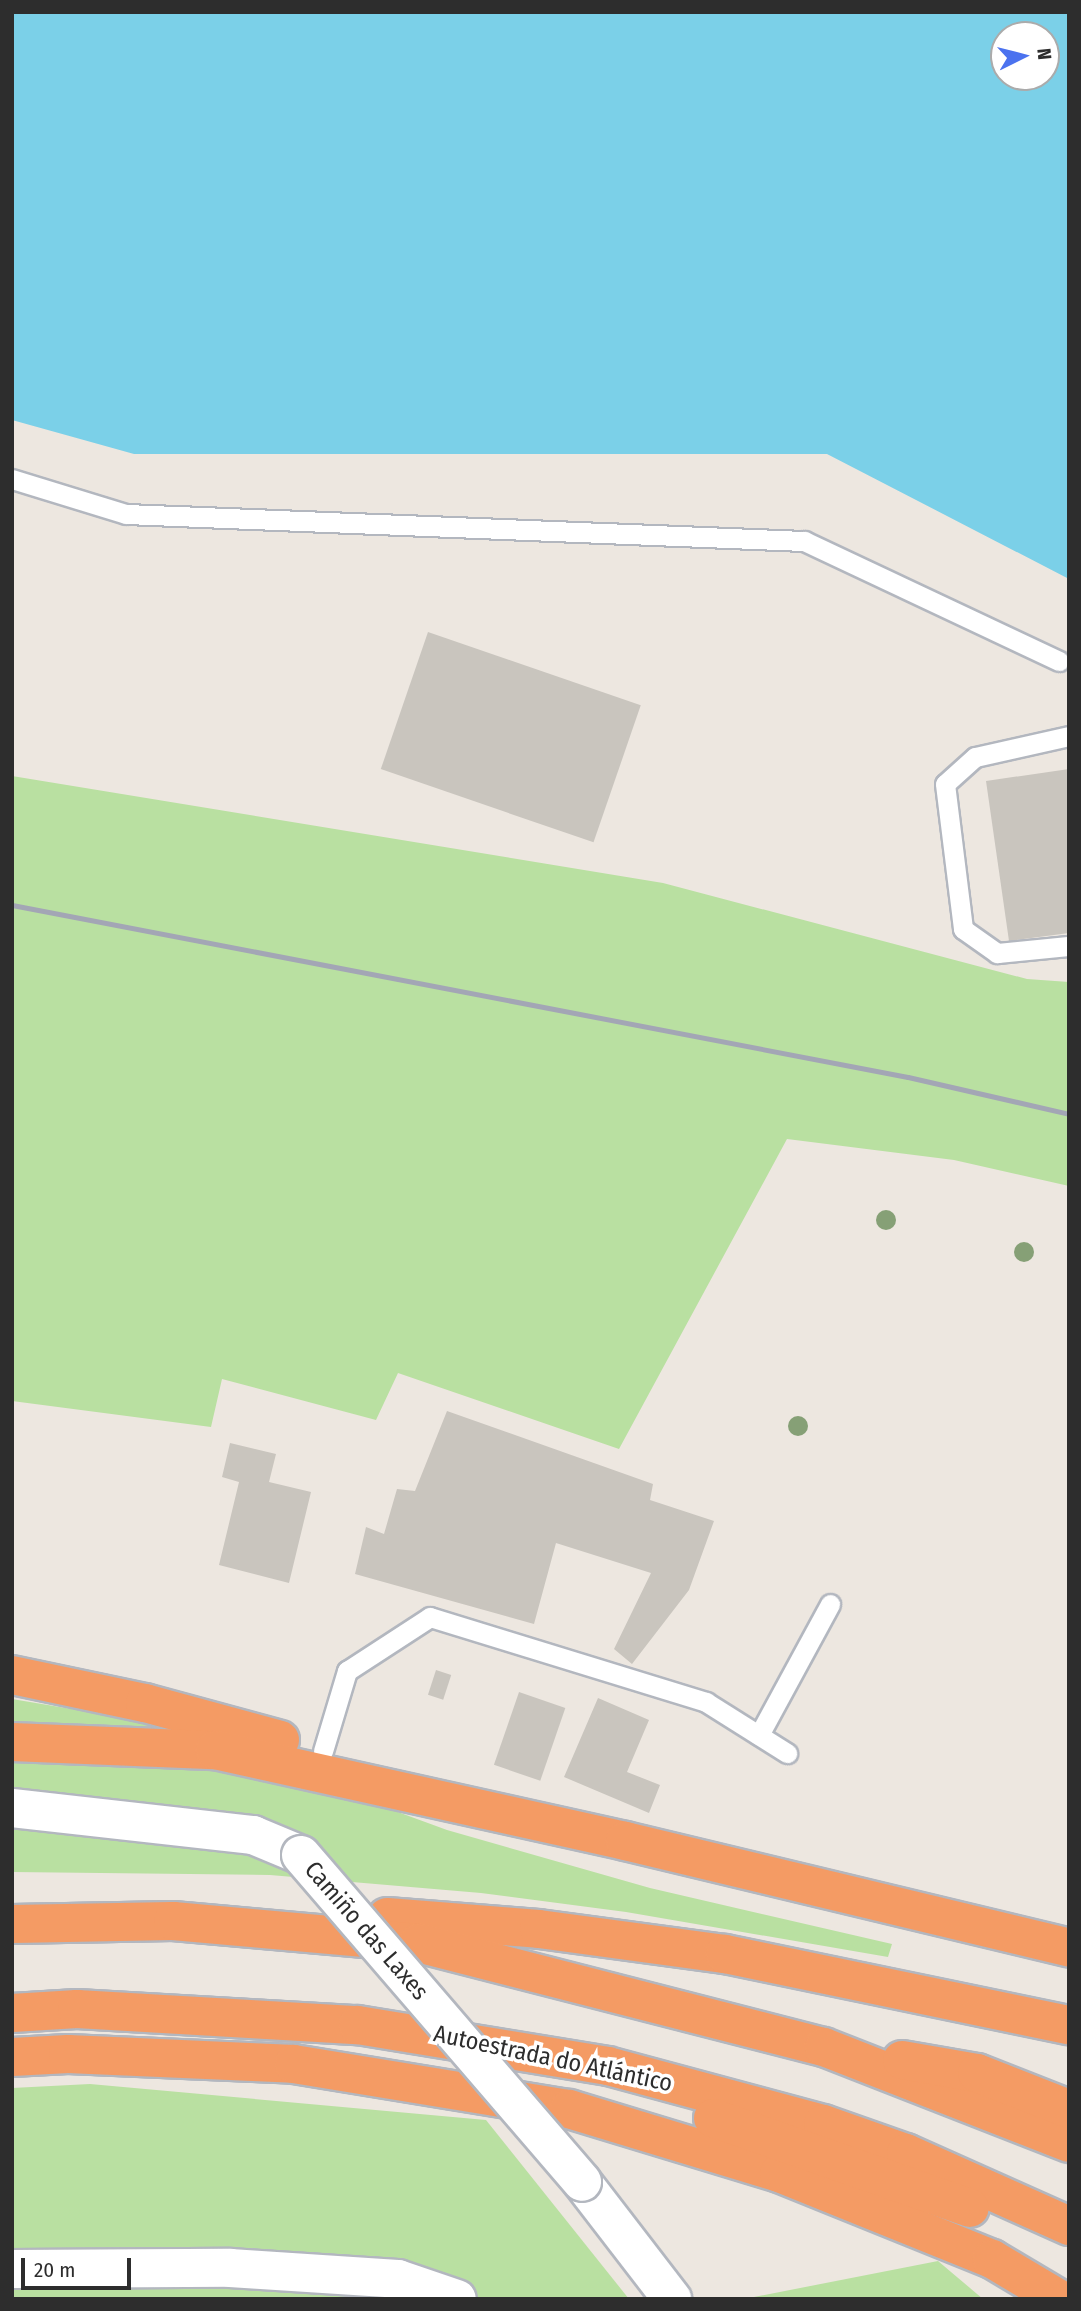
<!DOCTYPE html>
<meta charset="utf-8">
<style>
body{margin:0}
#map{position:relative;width:1081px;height:2311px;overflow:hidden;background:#ede7e0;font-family:"Fira Sans Condensed",sans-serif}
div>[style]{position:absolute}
.green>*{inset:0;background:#b9e0a1}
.water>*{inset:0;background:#7bd0e8}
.building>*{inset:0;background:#c9c5be;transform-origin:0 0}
.roads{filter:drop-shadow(2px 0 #b3b7bf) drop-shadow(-2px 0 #b3b7bf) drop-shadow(0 2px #b3b7bf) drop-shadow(0 -2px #b3b7bf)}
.lane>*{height:19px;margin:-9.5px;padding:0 9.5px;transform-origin:9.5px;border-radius:9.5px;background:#fff}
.street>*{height:38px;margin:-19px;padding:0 19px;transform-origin:19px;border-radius:19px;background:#fff}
.highway>*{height:38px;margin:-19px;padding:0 19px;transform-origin:19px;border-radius:19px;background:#f49b64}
.rail>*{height:5px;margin:-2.5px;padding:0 2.5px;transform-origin:2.5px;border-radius:2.5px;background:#a3a6b5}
.bridges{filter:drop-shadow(2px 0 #b3b7bf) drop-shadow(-2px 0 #b3b7bf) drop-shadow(0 2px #b3b7bf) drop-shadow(0 -2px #b3b7bf)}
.street-bridge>*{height:38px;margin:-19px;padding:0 19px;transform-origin:19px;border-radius:19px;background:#fff}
.trees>*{width:20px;height:20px;margin:-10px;border-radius:50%;background:#86a076}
span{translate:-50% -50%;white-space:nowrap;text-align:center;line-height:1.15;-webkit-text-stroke:7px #fff;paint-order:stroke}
.street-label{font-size:24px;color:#2d2d2d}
.frame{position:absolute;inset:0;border:14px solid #2d2d2d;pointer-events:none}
.north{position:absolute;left:990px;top:21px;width:70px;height:70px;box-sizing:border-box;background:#fff;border:2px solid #ababab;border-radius:50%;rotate:84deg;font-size:19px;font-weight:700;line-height:28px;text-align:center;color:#2d2d2d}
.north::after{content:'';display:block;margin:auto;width:24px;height:32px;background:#4b72ef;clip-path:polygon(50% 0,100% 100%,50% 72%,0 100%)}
.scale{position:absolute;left:21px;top:2258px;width:110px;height:32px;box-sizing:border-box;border:4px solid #2d2d2d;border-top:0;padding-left:9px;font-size:21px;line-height:24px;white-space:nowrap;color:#2d2d2d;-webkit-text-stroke:5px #fff;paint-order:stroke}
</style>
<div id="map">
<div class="green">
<i style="clip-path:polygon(12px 776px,663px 883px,1027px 979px,1069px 982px,1069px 1186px,954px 1160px,787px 1139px,619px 1449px,398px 1373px,376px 1420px,222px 1379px,211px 1427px,12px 1401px)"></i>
<i style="clip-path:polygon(12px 1699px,155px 1723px,447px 1830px,650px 1888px,892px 1944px,888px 1957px,626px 1912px,481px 1893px,270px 1875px,12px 1872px)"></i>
<i style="clip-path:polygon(90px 2084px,486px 2120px,629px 2299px,12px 2299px,12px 2088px)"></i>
<i style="clip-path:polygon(938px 2261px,983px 2299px,744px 2299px)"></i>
</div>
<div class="water">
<i style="clip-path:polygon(evenodd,12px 12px,1069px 12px,1069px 579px,827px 454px,134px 454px,12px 420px,12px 12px,1004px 35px,1046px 35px,1046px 77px,1004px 77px,1004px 35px)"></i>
</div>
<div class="building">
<i style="left:428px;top:632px;width:225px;height:145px;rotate:19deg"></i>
<i style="clip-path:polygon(1069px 769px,1069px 933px,1009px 941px,986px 781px)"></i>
<i style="clip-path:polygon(447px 1411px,653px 1484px,650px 1500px,714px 1521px,689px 1590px,632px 1664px,614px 1649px,651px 1573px,556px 1543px,534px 1624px,355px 1574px,366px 1527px,384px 1534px,397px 1489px,415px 1491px)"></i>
<i style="clip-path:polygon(230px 1443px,276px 1454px,269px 1482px,311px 1492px,289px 1583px,219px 1565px,239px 1482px,222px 1477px)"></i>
<i style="left:436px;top:1670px;width:16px;height:26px;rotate:18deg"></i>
<i style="left:519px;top:1692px;width:49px;height:77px;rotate:19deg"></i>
<i style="clip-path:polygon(598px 1698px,649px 1720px,627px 1772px,660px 1785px,649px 1813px,564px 1777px)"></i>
</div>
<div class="roads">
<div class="lane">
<i style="left:12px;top:479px;width:119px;rotate:17.1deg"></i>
<i style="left:126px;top:514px;width:679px;rotate:2.28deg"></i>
<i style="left:804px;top:541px;width:282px;rotate:25.2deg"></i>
<i style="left:1069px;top:736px;width:96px;rotate:167.4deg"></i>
<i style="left:975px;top:757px;width:40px;rotate:138deg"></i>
<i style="left:945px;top:784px;width:146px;rotate:82.9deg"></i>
<i style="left:963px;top:929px;width:42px;rotate:35.2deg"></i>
<i style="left:997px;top:953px;width:72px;rotate:-5.6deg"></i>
<i style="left:759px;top:1735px;width:149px;rotate:-61.5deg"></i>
<i style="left:323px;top:1751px;width:84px;rotate:-73.3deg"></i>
<i style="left:347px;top:1671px;width:99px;rotate:-33deg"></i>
<i style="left:430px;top:1617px;width:289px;rotate:17.1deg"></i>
<i style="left:706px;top:1702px;width:96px;rotate:32.2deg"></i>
</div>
<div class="street">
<i style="left:12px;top:1808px;width:243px;rotate:6.4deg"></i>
<i style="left:253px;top:1835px;width:52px;rotate:22.6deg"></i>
<i style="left:582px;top:2182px;width:148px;rotate:52.4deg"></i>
<i style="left:12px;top:2269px;width:218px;rotate:-0.3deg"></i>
<i style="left:230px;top:2268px;width:168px;rotate:3.7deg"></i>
<i style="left:398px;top:2279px;width:62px;rotate:18.7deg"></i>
</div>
<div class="highway">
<i style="left:12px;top:1675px;width:136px;rotate:11.9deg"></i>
<i style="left:145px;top:1703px;width:140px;rotate:15.3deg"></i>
<i style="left:12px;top:1742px;width:203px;rotate:2.3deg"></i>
<i style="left:215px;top:1750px;width:420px;rotate:12.5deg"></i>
<i style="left:625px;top:1841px;width:457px;rotate:13.5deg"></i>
<i style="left:387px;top:1917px;width:152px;rotate:4.5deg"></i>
<i style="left:539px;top:1929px;width:188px;rotate:7.7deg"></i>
<i style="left:725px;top:1954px;width:351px;rotate:11.7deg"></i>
<i style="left:12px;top:1924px;width:161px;rotate:-1.1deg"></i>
<i style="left:173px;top:1921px;width:246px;rotate:5.1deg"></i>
<i style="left:418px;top:1943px;width:419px;rotate:14.4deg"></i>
<i style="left:824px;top:2047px;width:263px;rotate:21.4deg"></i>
<i style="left:12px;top:2013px;width:65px;rotate:-3.5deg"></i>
<i style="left:77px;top:2009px;width:281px;rotate:3.3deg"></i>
<i style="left:358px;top:2025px;width:253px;rotate:9.3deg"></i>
<i style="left:608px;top:2066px;width:223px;rotate:15.1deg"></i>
<i style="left:823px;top:2124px;width:88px;rotate:19.3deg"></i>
<i style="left:906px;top:2153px;width:179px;rotate:24.1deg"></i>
<i style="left:12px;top:2057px;width:56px;rotate:-3.1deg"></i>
<i style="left:68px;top:2054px;width:226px;rotate:2.5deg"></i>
<i style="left:294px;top:2064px;width:279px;rotate:9.3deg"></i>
<i style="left:569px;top:2109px;width:220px;rotate:16.9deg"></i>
<i style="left:779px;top:2173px;width:230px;rotate:22deg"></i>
<i style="left:992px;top:2259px;width:78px;rotate:30.8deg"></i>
<i style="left:902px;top:2060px;width:76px;rotate:9.8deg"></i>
<i style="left:977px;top:2073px;width:99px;rotate:21.4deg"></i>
<i style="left:713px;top:2118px;width:272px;rotate:19.3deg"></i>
</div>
</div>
<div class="rail">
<i style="left:12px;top:905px;width:912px;rotate:10.87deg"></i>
<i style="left:908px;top:1077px;width:165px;rotate:12.9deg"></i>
</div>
<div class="bridges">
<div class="street-bridge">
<i style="left:301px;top:1855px;width:431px;rotate:49.3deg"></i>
</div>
</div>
<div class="trees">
<i style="left:886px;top:1220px"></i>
<i style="left:1024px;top:1252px"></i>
<i style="left:798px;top:1426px"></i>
</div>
<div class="street-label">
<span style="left:366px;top:1931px;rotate:49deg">Camiño das Laxes</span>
<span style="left:553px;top:2059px;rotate:12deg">Autoestrada do Atlántico</span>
</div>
<div class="frame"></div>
<div class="north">N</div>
<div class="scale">20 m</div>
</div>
